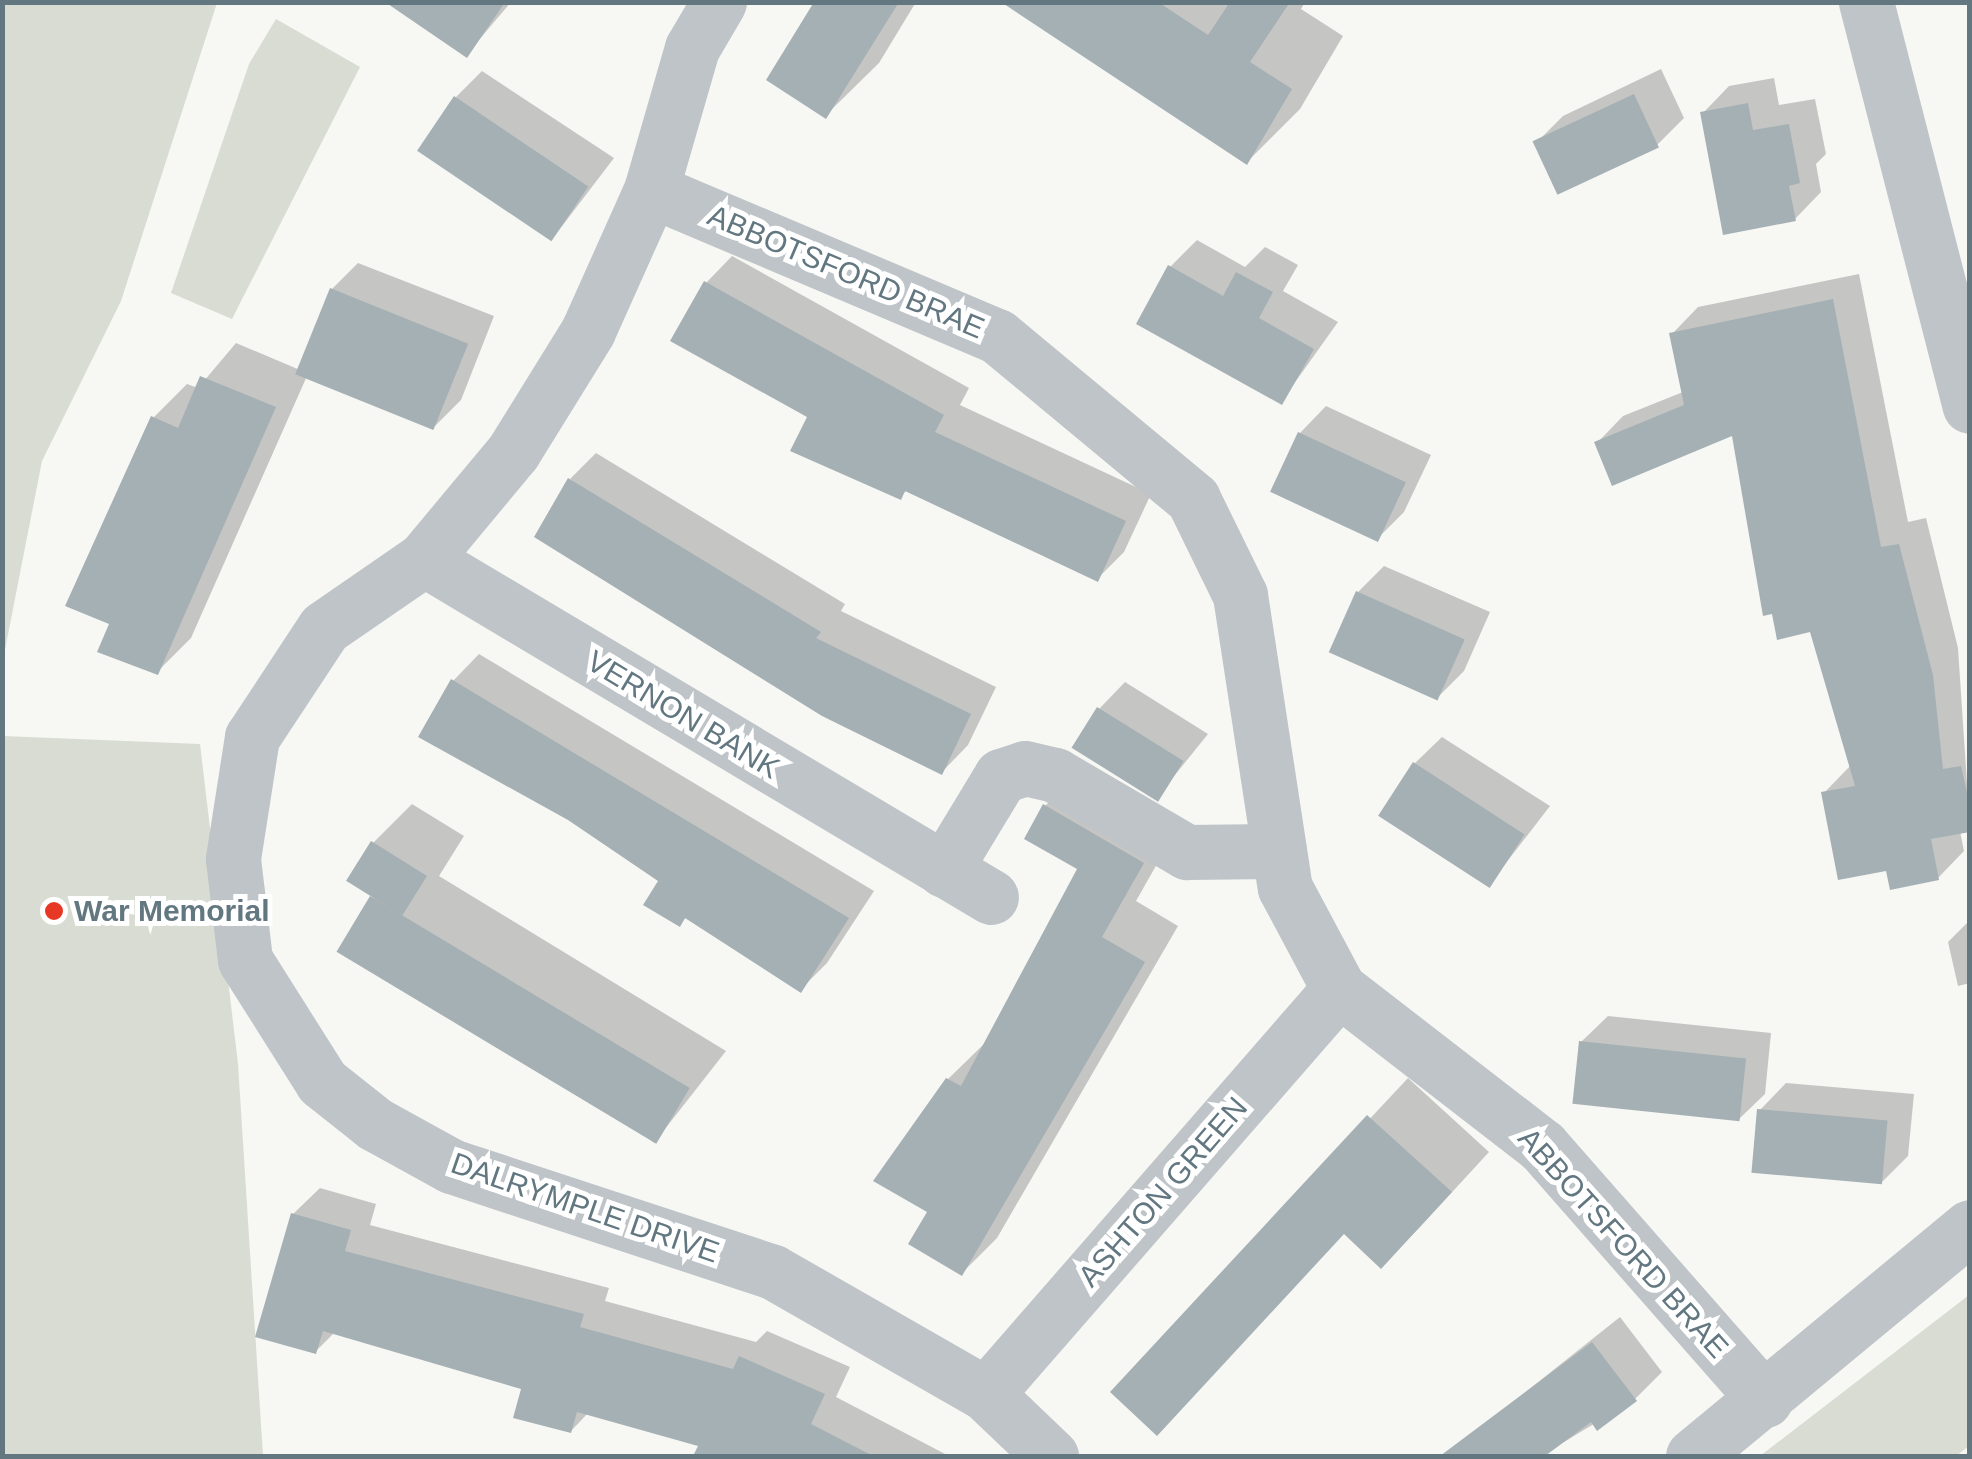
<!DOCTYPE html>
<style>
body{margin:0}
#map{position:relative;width:1972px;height:1459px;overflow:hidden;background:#f7f7f4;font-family:Helvetica,sans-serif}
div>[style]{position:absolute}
.green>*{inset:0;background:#d8dcd3}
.shadow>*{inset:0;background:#0003}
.building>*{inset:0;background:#a5b0b4;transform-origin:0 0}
.street>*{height:55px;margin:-27.5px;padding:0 27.5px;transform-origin:27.5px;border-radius:27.5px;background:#bec4c7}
.dots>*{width:28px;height:28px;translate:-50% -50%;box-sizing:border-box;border:5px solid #fff;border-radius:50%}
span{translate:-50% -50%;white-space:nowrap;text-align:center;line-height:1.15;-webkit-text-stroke:10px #fff;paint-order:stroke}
.street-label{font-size:30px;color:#627780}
.poi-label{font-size:30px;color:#627780;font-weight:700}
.left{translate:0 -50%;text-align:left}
.frame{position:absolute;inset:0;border:5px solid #627780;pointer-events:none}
</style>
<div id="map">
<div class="green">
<i style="clip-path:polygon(3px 2px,217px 3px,121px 301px,42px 461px,3px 660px)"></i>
<i style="clip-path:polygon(276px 19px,360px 67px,232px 319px,171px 293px,249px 64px)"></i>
<i style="clip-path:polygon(3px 736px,200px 744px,238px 1064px,263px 1456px,3px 1456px)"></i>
<i style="clip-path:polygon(1969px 1295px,1969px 1446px,1956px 1456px,1760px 1456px)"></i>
</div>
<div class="shadow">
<i style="clip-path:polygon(419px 2px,511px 2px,467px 54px)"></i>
<i style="clip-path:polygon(817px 2px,916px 2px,879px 63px,826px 115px)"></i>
<i style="clip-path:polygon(1005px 2px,1305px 2px,1301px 9px,1343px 36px,1300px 109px,1247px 162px)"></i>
<i style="clip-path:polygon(1661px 69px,1684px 118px,1657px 145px,1536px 143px,1563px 116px)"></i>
<i style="clip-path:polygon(482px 71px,614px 158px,553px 238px,456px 97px)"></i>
<i style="clip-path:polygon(1774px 78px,1779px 105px,1815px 99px,1826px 154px,1816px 164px,1821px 192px,1795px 219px,1703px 113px,1729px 86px)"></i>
<i style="clip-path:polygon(1197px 240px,1245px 267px,1265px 247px,1298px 265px,1283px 291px,1338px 322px,1281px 402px,1170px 267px)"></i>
<i style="clip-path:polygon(732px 256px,969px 388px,960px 405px,1151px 494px,1124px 552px,1097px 579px,907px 490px,900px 497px,810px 416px,706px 283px)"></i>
<i style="clip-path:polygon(358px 263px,494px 316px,461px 400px,434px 427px,307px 376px,191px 638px,157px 672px,112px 623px,153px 418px,187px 384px,198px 388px,236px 343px,300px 370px,332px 289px)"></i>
<i style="clip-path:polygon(1859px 274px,1908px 522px,1926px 518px,1958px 648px,1970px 829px,1960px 831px,1964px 851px,1938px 878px,1888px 868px,1824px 793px,1851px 765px,1812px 629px,1734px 433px,1597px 443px,1623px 416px,1683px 392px,1672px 334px,1698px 307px)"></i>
<i style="clip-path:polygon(1326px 406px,1431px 455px,1404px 512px,1377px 539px,1300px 433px)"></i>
<i style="clip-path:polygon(596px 453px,845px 604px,841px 611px,996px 687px,968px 745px,942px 772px,570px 479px)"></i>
<i style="clip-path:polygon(1384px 566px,1490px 612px,1464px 671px,1437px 698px,1358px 592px)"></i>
<i style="clip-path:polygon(479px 654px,874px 891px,827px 963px,800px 990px,687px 917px,679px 924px,661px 880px,453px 681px)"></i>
<i style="clip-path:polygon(1125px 682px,1208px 734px,1158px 796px,1099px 709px)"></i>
<i style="clip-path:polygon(1442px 737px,1550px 806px,1489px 885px,1415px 763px)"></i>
<i style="clip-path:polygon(1080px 771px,1178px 827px,1136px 901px,1178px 926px,997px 1238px,962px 1273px,930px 1211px,948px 1079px,984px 1044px,1081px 868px,1045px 806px)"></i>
<i style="clip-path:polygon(412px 804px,464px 836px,439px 876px,726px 1051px,654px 1143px,372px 897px,373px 843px)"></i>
<i style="clip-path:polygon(1970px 920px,1970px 983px,1958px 986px,1948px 942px)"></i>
<i style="clip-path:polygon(1608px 1016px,1771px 1033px,1765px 1094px,1738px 1120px,1581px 1042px)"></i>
<i style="clip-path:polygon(1408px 1078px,1489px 1152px,1420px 1227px,1381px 1266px,1345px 1232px,1114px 1392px)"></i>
<i style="clip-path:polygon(1786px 1083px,1914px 1094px,1908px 1156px,1882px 1182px,1760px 1110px)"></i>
<i style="clip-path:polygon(320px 1188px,376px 1204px,370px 1225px,609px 1288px,605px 1301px,756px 1342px,767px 1331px,850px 1367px,836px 1397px,949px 1456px,696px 1456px,702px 1444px,589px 1412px,571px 1431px,524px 1387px,335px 1332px,316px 1351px,293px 1214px)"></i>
<i style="clip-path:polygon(1620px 1317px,1662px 1372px,1635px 1399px,1541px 1456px,1445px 1456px)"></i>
</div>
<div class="building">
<i style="clip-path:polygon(385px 2px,505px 2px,467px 58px)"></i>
<i style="clip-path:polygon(814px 2px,899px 2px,826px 119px,766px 80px)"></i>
<i style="clip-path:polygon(1001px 2px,1158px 2px,1208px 35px,1230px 2px,1290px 2px,1250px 62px,1292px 89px,1247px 165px)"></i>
<i style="left:1634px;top:94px;width:59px;height:112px;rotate:65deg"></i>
<i style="left:454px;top:96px;width:162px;height:66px;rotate:34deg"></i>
<i style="clip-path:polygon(1748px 103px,1753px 130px,1789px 124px,1800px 183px,1789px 186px,1796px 221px,1723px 235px,1700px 112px)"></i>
<i style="clip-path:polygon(1168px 265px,1223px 296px,1236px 272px,1273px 292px,1259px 318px,1314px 349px,1282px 405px,1136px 324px)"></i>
<i style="clip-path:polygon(704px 281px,944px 415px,935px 432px,1126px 521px,1098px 582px,905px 491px,901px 500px,790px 451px,807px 417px,670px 341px)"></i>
<i style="left:330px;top:288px;width:149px;height:93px;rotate:22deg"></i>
<i style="clip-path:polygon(1833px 299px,1881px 547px,1899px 544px,1933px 675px,1943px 769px,1961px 766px,1970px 806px,1970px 832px,1931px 839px,1939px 880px,1890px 890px,1886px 871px,1838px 880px,1821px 792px,1855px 786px,1810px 632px,1777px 640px,1772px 614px,1763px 616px,1732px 436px,1612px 486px,1594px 442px,1684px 405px,1669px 333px)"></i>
<i style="clip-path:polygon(200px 376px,276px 407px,158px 675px,97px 652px,109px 624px,65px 606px,151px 416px,178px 428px)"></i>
<i style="left:1298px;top:432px;width:119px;height:66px;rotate:25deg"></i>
<i style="clip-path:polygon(568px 478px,821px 632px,816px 638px,971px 714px,942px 775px,822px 716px,534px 537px)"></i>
<i style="left:1356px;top:591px;width:119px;height:67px;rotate:24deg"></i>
<i style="clip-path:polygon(451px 679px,849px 918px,801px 993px,685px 918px,680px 927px,643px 905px,658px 881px,568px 820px,418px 737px)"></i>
<i style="left:1097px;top:707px;width:102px;height:48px;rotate:32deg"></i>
<i style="left:1413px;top:762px;width:133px;height:64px;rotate:33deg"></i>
<i style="clip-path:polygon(1043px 804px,1144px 863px,1102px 937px,1145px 962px,962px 1276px,908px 1244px,927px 1212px,873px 1181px,946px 1078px,961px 1086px,1077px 869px,1024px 839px)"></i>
<i style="left:371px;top:841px;width:66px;height:47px;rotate:32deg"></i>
<i style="left:370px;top:896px;width:373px;height:65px;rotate:31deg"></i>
<i style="left:1579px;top:1041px;width:168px;height:63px;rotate:6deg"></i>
<i style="left:1757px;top:1109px;width:131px;height:64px;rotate:5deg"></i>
<i style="clip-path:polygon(1367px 1115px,1452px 1192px,1381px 1269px,1344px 1234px,1157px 1436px,1110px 1392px)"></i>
<i style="clip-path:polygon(291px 1213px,351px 1230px,345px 1251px,584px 1314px,580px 1327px,733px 1369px,739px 1356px,825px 1394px,811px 1424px,873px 1456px,693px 1456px,698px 1446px,577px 1412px,571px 1433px,513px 1418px,521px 1389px,323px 1331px,316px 1354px,255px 1337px)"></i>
<i style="clip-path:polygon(1592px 1342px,1637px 1401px,1597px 1431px,1591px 1422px,1545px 1456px,1440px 1456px)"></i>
</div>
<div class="street">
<i style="left:719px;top:2px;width:53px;rotate:120.4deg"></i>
<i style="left:692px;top:48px;width:148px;rotate:106.1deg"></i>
<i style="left:651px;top:190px;width:154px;rotate:114.1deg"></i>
<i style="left:588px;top:331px;width:142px;rotate:121.8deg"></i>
<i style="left:513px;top:452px;width:139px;rotate:129.8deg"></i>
<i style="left:424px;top:559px;width:121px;rotate:145.4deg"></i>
<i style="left:324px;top:628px;width:131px;rotate:123.4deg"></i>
<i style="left:252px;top:737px;width:123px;rotate:98.9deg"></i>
<i style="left:233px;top:859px;width:102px;rotate:83.2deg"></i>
<i style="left:245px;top:960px;width:144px;rotate:57.7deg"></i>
<i style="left:322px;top:1082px;width:68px;rotate:38.4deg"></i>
<i style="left:375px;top:1124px;width:87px;rotate:28.9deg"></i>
<i style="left:451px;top:1166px;width:339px;rotate:18.2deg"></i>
<i style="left:773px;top:1272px;width:245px;rotate:29.8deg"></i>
<i style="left:986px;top:1394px;width:90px;rotate:43.6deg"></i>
<i style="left:1866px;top:2px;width:417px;rotate:75.6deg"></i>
<i style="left:651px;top:190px;width:376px;rotate:22.9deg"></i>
<i style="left:997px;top:336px;width:255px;rotate:39.7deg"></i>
<i style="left:1193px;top:499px;width:107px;rotate:63.9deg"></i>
<i style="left:1240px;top:595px;width:296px;rotate:81.3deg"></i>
<i style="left:1285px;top:888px;width:115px;rotate:61.9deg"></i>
<i style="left:1339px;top:989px;width:257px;rotate:37.7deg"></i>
<i style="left:1542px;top:1146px;width:338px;rotate:48.7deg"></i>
<i style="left:424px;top:559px;width:660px;rotate:30.8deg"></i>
<i style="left:944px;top:870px;width:110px;rotate:-58.8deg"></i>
<i style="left:1001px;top:776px;width:25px;rotate:-18deg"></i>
<i style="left:1025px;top:768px;width:31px;rotate:13deg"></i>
<i style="left:1055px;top:775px;width:153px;rotate:30.3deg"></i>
<i style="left:1187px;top:852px;width:92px;rotate:-0.6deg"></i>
<i style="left:986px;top:1394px;width:537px;rotate:-48.92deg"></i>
<i style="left:1693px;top:1456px;width:359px;rotate:-39.6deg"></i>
</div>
<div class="dots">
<i style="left:54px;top:911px;background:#e73825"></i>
</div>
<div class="street-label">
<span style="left:846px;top:272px;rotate:23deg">ABBOTSFORD BRAE</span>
<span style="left:683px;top:715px;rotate:31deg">VERNON BANK</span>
<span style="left:1163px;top:1192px;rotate:-49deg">ASHTON GREEN</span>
<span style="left:585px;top:1208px;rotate:19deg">DALRYMPLE DRIVE</span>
<span style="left:1623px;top:1243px;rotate:48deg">ABBOTSFORD BRAE</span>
</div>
<div class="poi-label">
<span class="left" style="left:74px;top:911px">War Memorial</span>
</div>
<div class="frame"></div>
</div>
